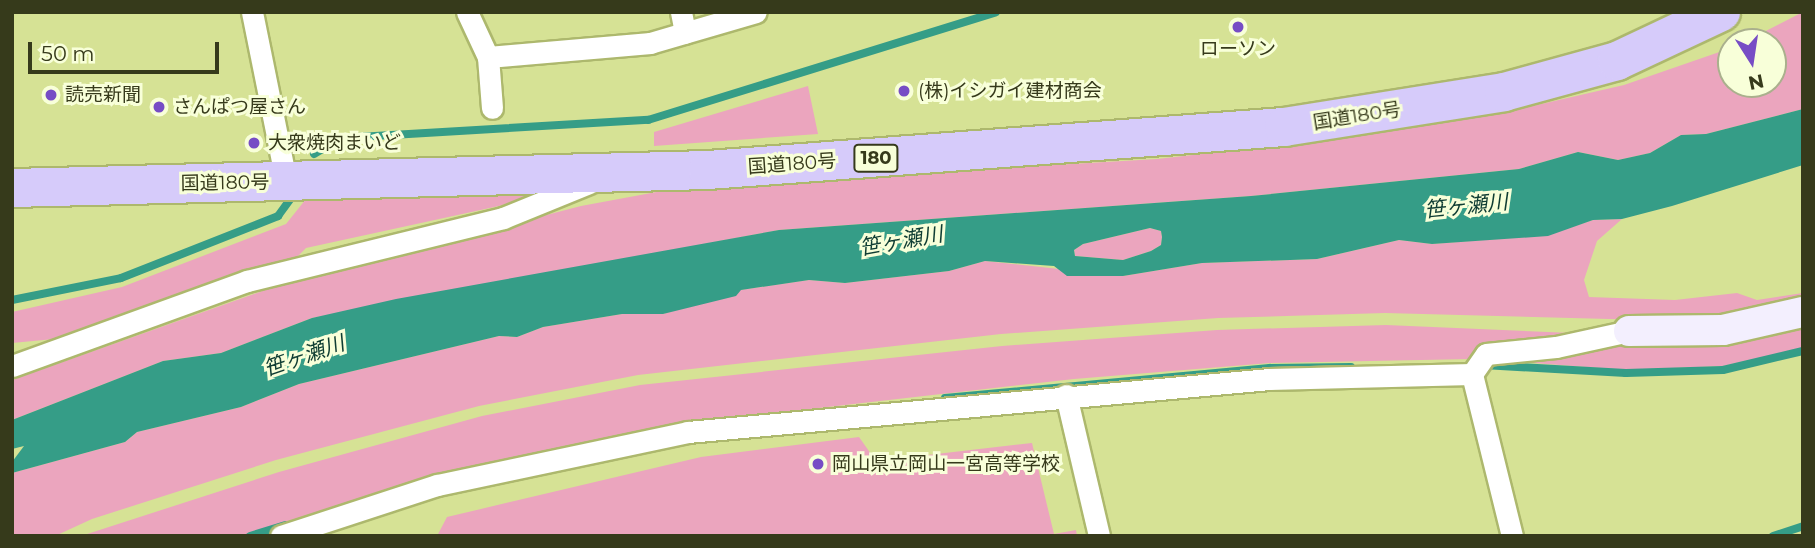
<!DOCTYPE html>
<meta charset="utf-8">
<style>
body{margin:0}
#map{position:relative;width:1815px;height:548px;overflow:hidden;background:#d6e295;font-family:Montserrat,"Noto Sans JP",sans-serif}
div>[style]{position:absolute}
.green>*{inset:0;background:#eba5be}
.water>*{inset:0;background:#359d87}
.stream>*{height:8px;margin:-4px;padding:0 4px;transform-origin:4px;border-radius:4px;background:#359d87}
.roads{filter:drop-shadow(2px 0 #adb86d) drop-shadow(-2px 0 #adb86d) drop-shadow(0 2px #adb86d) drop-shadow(0 -2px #adb86d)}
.street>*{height:21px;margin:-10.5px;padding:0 10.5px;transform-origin:10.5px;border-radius:10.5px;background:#fff}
.secondary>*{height:30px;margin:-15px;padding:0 15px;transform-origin:15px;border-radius:15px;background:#f3effe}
.highway>*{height:38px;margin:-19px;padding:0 19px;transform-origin:19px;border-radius:19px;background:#d6cbfa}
.dots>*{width:19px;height:19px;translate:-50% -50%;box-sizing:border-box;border:4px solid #f8ffd9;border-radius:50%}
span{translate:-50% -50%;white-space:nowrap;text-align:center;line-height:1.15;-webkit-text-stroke:6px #f8ffd9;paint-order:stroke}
.shield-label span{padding:2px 5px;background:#f8ffd9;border:2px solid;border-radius:5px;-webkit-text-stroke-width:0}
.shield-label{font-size:18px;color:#363a1b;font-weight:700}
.poi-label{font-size:19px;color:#363a1b}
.left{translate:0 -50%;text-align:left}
.street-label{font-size:19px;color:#363a1b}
.water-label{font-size:21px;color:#0f3d33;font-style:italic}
.frame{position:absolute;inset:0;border:14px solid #363a1b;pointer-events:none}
.north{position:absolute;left:1717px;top:28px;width:70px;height:70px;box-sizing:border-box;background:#f8ffd9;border:2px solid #aab08d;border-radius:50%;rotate:168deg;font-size:19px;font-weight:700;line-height:28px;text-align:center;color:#363a1b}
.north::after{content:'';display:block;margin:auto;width:24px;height:32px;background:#774dc5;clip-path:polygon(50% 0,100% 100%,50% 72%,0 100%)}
.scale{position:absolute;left:28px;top:42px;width:191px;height:32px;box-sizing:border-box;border:4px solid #363a1b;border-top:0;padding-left:9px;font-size:21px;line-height:24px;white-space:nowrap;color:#363a1b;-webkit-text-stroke:5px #f8ffd9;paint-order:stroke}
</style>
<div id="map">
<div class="green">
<i style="clip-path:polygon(1803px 12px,1803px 109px,1706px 134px,1681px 135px,1650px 153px,1618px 160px,1578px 152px,1519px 169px,1251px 196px,779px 230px,312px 318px,221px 353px,163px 361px,12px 420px,12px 380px,288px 282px,581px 206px,662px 191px,780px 181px,1157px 159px,1284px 145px,1511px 111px,1624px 85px,1731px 48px,1731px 84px,1773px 84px,1773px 42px,1744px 42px)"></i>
<i style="clip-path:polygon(808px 86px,818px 134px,654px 146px,654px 132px)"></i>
<i style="clip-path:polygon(546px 184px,527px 197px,499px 206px,306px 248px,295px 259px,241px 271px,65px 338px,12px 343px,12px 312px,122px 287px,286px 224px,310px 194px)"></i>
<i style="clip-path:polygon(1622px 219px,1597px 241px,1584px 280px,1589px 297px,1675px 300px,1737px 293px,1757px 300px,1803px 293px,1803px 305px,1723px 322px,1385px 313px,1218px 318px,1001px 334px,638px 375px,479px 406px,276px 460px,92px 519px,55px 536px,12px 536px,12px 473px,125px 442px,137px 432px,241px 407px,299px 384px,499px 336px,517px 337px,543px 327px,622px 314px,663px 314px,740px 290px,809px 280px,845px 283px,949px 271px,985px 261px,1123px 276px,1202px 263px,1317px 259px,1399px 240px,1432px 244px,1548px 235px,1593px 220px)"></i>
<i style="clip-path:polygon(1150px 228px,1161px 231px,1162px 237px,1161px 245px,1151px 251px,1123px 260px,1075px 256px,1074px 250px,1083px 244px)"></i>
<i style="clip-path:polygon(1803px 316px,1803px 348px,1723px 366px,1625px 370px,1493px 360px)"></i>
<i style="clip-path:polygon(1386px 325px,1595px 334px,1472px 359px,1270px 363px,1074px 379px,686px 423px,439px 474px,240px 536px,81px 536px,279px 472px,482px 416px,640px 385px,1002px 346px,1217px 330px)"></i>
<i style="clip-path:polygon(859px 437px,876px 461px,1032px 443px,1054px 534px,1076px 530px,1077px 536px,437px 536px,447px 517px,701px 457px)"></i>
</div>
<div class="water">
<i style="clip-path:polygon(evenodd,1803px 109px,1803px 165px,1672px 206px,1622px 219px,1593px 220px,1548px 236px,1432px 244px,1399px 240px,1317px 259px,1202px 263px,1123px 276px,1067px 276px,1054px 266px,985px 261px,949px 271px,845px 283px,809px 280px,741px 290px,736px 296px,663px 314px,622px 314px,543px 327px,517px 337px,499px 336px,299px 384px,241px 407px,137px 432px,125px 442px,12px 473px,12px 462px,24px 446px,12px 449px,12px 420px,163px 361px,221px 353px,312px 318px,396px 299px,779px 230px,1251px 196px,1519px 169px,1578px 152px,1618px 160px,1650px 153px,1681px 135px,1706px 134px,1803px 109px,1150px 228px,1161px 231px,1162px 237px,1161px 245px,1151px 251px,1123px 260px,1075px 256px,1074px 250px,1083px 244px,1150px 228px)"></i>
</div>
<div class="stream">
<i style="left:314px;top:154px;width:31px;rotate:-31deg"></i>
<i style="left:341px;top:138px;width:308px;rotate:-3.4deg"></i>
<i style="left:648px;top:120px;width:364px;rotate:-17.2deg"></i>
<i style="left:12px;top:300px;width:111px;rotate:-11.4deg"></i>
<i style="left:121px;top:278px;width:169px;rotate:-21.5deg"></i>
<i style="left:278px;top:216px;width:29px;rotate:-54deg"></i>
<i style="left:1483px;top:365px;width:143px;rotate:3.2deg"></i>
<i style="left:1626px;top:373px;width:97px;rotate:-1.8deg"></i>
<i style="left:1723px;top:370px;width:82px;rotate:-13.4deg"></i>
<i style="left:945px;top:398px;width:326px;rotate:-5.3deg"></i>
<i style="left:1270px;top:368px;width:81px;rotate:-0.7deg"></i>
<i style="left:250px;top:536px;width:37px;rotate:-17deg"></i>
<i style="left:1773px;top:536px;width:32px;rotate:-18deg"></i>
</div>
<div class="roads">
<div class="street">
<i style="left:252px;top:12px;width:172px;rotate:78.6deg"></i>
<i style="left:467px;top:12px;width:50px;rotate:65deg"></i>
<i style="left:488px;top:57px;width:51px;rotate:85.5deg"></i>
<i style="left:681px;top:12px;width:21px;rotate:79deg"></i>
<i style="left:488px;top:57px;width:163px;rotate:-4.9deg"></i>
<i style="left:650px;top:43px;width:110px;rotate:-16.3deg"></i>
<i style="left:12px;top:366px;width:250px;rotate:-19.9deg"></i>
<i style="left:247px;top:281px;width:264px;rotate:-13.8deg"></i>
<i style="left:503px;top:218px;width:93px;rotate:-22.1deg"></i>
<i style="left:1066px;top:395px;width:145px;rotate:76.8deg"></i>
<i style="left:281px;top:536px;width:164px;rotate:-18.1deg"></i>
<i style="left:437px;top:485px;width:257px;rotate:-11.9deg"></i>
<i style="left:688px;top:432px;width:583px;rotate:-5.21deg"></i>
<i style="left:1269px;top:379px;width:203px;rotate:-1.4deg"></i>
<i style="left:1512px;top:536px;width:167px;rotate:-103.9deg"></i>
<i style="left:1472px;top:374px;width:24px;rotate:-55deg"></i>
<i style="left:1486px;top:354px;width:70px;rotate:-5.7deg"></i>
<i style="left:1556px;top:347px;width:75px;rotate:-12.4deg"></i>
</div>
<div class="secondary">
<i style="left:1629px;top:331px;width:94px;rotate:-0.6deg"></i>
<i style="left:1723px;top:330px;width:82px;rotate:-12.7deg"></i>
</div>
<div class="highway">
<i style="left:12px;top:188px;width:696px;rotate:-1.48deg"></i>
<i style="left:708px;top:170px;width:578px;rotate:-4.27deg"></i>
<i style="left:1284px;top:127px;width:223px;rotate:-9deg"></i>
<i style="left:1504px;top:92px;width:117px;rotate:-15.3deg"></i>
<i style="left:1617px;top:61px;width:115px;rotate:-25.2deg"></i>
</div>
</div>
<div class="dots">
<i style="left:1238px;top:27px;background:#774dc5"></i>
<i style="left:904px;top:91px;background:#774dc5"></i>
<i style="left:51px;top:95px;background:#774dc5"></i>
<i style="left:159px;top:107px;background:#774dc5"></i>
<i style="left:254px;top:143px;background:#774dc5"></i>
<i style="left:818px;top:464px;background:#774dc5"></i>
</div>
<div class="shield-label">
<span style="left:876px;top:158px">180</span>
</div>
<div class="poi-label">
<span style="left:1238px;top:49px">ローソン</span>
<span class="left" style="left:918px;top:91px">(株)イシガイ建材商会</span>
<span class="left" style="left:65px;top:95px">読売新聞</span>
<span class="left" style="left:173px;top:107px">さんぱつ屋さん</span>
<span class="left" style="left:268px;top:143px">大衆焼肉まいど</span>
<span class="left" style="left:832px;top:464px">岡山県立岡山一宮高等学校</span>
</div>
<div class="street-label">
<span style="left:1357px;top:116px;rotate:-9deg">国道180号</span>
<span style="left:792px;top:164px;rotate:-4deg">国道180号</span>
<span style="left:225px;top:183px;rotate:-1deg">国道180号</span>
</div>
<div class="water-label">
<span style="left:1466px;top:206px;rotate:-6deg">笹ヶ瀬川</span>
<span style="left:901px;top:241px;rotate:-10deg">笹ヶ瀬川</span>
<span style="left:304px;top:356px;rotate:-19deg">笹ヶ瀬川</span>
</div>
<div class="frame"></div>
<div class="north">N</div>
<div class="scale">50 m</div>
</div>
